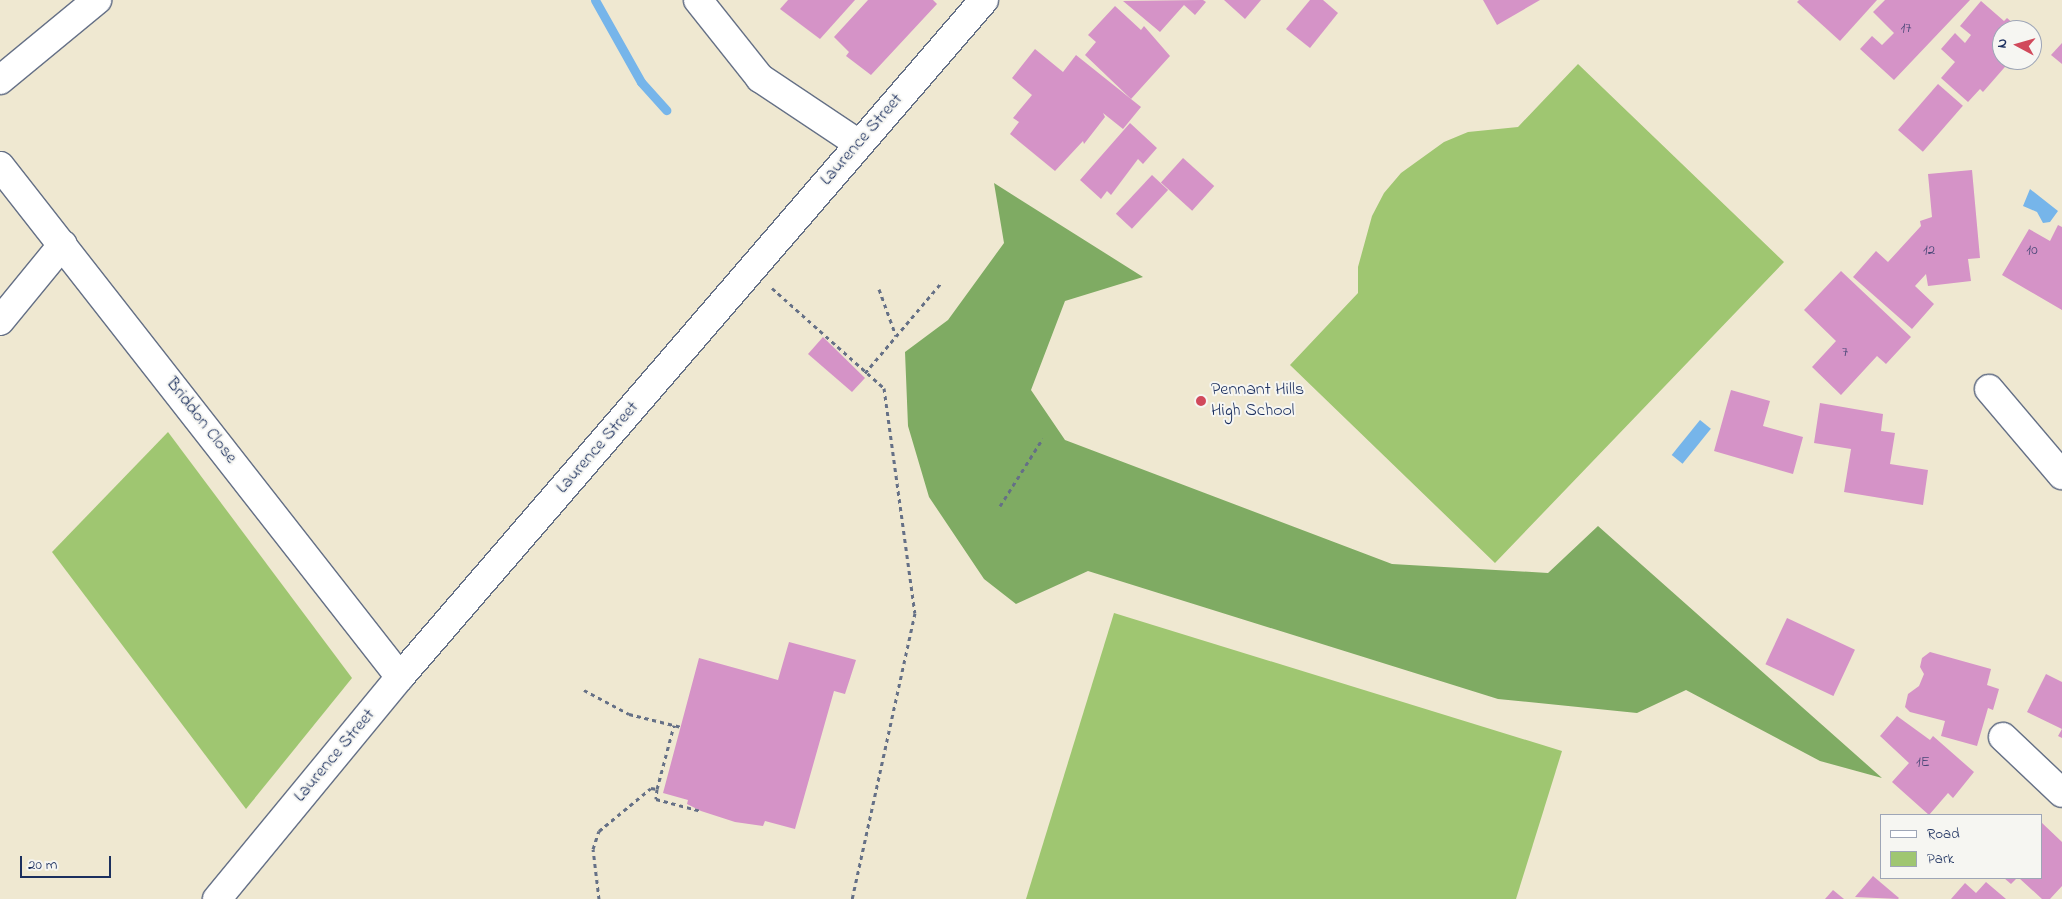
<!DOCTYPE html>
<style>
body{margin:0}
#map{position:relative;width:2062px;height:899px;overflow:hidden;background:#efe8d1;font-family:"Indie Flower",sans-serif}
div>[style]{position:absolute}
.green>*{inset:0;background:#9fc671}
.forest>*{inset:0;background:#7fab63}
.water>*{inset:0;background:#76b5ea;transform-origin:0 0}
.stream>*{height:9px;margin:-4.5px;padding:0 4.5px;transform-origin:4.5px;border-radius:4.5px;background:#76b5ea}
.building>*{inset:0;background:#d593c7;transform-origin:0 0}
.path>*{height:3px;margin-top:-1.5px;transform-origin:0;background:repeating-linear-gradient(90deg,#657086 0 4px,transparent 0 8px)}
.roads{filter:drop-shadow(1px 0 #657086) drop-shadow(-1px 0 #657086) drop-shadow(0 1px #657086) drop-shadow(0 -1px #657086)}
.minor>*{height:28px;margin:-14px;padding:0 14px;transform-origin:14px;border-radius:14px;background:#fff}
.dots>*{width:14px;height:14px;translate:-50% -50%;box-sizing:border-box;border:2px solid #f6f6f2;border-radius:50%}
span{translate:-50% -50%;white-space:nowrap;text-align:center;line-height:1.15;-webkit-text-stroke:4px #f6f6f2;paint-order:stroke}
.number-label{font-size:15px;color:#4a4878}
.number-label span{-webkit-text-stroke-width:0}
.street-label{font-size:18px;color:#1b2f5e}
.poi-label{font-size:18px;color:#1b2f5e}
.left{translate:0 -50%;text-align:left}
.legend{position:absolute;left:1880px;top:814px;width:162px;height:65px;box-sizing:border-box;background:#f6f6f2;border:1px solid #9ea6b7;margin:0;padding:6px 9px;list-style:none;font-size:15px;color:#1b2f5e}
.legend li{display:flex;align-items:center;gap:10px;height:25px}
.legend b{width:25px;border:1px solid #9ea6b7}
.north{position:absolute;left:1992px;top:20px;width:50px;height:50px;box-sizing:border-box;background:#f6f6f2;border:1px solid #9ea6b7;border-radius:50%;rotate:276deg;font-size:14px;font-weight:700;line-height:20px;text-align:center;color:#1b2f5e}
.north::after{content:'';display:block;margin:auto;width:18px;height:22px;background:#d1495b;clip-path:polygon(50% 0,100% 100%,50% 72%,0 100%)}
.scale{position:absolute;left:20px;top:856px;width:91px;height:22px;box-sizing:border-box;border:2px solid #1b2f5e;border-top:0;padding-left:6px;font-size:15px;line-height:18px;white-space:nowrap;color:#1b2f5e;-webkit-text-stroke:4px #f6f6f2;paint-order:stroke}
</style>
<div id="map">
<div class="green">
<i style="clip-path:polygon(1578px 64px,1784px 262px,1495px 563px,1290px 365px,1358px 293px,1358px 267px,1372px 216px,1384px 193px,1401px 173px,1444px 142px,1468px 132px,1518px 127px)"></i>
<i style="clip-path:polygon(168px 432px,352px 678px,246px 809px,52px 552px)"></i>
<i style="clip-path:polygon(1114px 613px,1562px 751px,1516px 899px,1026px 899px)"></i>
</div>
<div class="forest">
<i style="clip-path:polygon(994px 183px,1143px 277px,1065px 301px,1031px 390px,1065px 440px,1392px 564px,1548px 573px,1598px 526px,1882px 778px,1820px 761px,1686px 690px,1637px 713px,1498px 699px,1088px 571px,1016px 604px,984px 579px,929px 497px,908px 426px,905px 352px,948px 320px,1004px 243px)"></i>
</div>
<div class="water">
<i style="clip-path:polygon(2030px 189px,2058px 211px,2050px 222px,2043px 223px,2037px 212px,2023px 206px)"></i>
<i style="left:1700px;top:420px;width:14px;height:45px;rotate:39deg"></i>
</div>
<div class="stream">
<i style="left:595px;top:0;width:94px;rotate:60.7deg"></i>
<i style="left:641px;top:82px;width:38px;rotate:48deg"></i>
</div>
<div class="building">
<i style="clip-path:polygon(788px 0,855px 0,820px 39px,780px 9px)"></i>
<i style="clip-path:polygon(868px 0,933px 0,937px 4px,871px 75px,846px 56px,849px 52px,834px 37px)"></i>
<i style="clip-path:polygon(1203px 0,1206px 2px,1195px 15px,1184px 5px,1160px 32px,1123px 1px)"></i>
<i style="clip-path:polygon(1224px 0,1261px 0,1245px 19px)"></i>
<i style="clip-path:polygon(1310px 0,1323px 0,1338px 13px,1310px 48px,1286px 29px)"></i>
<i style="clip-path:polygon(1483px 0,1540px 0,1497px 25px)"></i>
<i style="clip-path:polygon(1799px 0,1877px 0,1840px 41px,1797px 2px)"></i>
<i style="clip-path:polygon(1885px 0,1970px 0,1894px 80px,1860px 49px,1872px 36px,1882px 45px,1894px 33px,1873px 12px)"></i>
<i style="clip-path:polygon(1981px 1px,2004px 21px,2007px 18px,2021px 30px,2002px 30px,2002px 60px,2011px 60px,1983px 92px,1980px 89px,1968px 102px,1941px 78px,1955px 62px,1941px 49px,1955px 33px,1965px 43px,1971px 35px,1960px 26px)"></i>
<i style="clip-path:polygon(1115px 6px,1141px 30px,1144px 26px,1170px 56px,1131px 99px,1085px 55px,1096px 42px,1088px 35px)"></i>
<i style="clip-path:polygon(2062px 43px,2062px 64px,2051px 55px)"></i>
<i style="clip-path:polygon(1035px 49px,1063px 72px,1076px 55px,1141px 107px,1123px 129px,1103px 113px,1105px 117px,1084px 144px,1083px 141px,1055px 171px,1010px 134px,1019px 122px,1013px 118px,1032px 95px,1012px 78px)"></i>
<i style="left:1938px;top:84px;width:33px;height:61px;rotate:41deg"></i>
<i style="clip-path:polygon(1130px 123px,1157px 148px,1143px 164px,1138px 159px,1111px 195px,1107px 191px,1101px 199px,1080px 180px)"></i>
<i style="left:1183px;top:158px;width:42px;height:33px;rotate:42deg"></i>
<i style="clip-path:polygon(1972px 170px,1980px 258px,1968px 259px,1971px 281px,1928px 286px,1926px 274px,1915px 286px,1934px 304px,1912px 329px,1853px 277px,1876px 251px,1888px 262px,1921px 226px,1920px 221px,1932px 217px,1928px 174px)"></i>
<i style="left:1152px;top:175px;width:22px;height:53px;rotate:43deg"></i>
<i style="clip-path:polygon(2058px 225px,2062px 227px,2062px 310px,2002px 275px,2029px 229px,2050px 241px)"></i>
<i style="clip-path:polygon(1841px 271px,1911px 337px,1886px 364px,1877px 356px,1841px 395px,1812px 367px,1836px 341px,1804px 310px)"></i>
<i style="clip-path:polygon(823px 337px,865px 378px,852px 392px,808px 354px)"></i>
<i style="clip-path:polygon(1731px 390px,1770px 401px,1763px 426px,1803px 437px,1793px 474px,1714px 451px)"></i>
<i style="clip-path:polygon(1820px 403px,1883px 414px,1881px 431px,1895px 433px,1890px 464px,1928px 470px,1923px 505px,1844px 492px,1851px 449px,1814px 443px)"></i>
<i style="left:1787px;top:618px;width:75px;height:51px;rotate:25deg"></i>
<i style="clip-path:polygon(789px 642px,856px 660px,845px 694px,834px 691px,795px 829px,765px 821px,763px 826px,735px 822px,701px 811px,687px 804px,688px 800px,663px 793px,699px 658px,778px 680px)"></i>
<i style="clip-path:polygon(1930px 652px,1991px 669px,1987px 685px,1999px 689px,1993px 710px,1988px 708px,1977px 746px,1941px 736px,1945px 721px,1910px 712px,1905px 707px,1908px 694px,1919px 686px,1924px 674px,1920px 667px,1922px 658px)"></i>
<i style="clip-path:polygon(2046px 674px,2062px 682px,2062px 738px,2058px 736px,2062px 729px,2027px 712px)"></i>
<i style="clip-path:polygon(1897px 716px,1930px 740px,1933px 736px,1974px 772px,1953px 798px,1948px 793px,1929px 815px,1892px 782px,1909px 763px,1880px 736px)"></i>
<i style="clip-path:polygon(2041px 822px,2062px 842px,2062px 886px,2050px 899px,2042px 899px,2019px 878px,2041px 878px)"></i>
<i style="clip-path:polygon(1873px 876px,1899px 898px,1898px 899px,1855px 897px)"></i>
<i style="clip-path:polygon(2004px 878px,2017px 878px,2011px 884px)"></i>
<i style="clip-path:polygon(1986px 882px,2006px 899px,1951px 899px,1965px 883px,1976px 893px)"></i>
<i style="clip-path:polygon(1833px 890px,1844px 899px,1825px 899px)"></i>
</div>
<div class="path">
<i style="left:772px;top:288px;width:150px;rotate:41.8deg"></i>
<i style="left:884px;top:388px;width:227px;rotate:82.2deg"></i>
<i style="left:915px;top:613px;width:293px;rotate:102.4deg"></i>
<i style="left:879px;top:289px;width:50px;rotate:70.1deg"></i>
<i style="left:865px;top:373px;width:118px;rotate:-49.8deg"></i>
<i style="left:1000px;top:506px;width:80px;rotate:-57.7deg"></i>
<i style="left:584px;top:690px;width:51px;rotate:28.1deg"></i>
<i style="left:629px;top:714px;width:54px;rotate:14deg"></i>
<i style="left:657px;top:789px;width:10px;rotate:96deg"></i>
<i style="left:656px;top:799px;width:47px;rotate:14.9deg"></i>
<i style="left:599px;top:899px;width:50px;rotate:-96.8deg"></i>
<i style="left:593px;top:849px;width:19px;rotate:-72deg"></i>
<i style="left:599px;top:831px;width:67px;rotate:-39.6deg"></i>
<i style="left:651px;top:788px;width:6px;rotate:9deg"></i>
<i style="left:657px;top:789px;width:66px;rotate:-75.1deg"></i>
</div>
<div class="roads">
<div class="minor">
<i style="left:698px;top:0;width:100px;rotate:51.5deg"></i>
<i style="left:760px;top:78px;width:119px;rotate:33.7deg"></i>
<i style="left:0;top:80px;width:126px;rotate:-39.5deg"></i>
<i style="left:0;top:166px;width:649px;rotate:51.95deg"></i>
<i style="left:0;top:321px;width:99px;rotate:-50.7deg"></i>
<i style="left:1989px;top:389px;width:113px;rotate:49.7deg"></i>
<i style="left:2003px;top:737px;width:81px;rotate:43.5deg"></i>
<i style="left:217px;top:899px;width:288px;rotate:-50.5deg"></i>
<i style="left:400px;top:677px;width:894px;rotate:-49.22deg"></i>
</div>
</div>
<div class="dots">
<i style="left:1201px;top:401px;background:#d1495b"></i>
</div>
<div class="number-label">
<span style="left:1906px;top:29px">17</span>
<span style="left:1929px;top:251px">12</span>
<span style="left:2032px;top:251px">10</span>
<span style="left:1845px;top:353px">7</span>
<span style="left:1923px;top:763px">1E</span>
</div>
<div class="street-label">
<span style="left:862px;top:140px;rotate:-49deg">Laurence Street</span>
<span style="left:201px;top:421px;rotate:52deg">Briddon Close</span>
<span style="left:598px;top:448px;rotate:-49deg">Laurence Street</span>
<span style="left:335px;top:756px;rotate:-50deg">Laurence Street</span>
</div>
<div class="poi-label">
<span class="left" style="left:1211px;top:401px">Pennant Hills<br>High School</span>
</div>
<ul class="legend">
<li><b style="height:6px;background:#fff"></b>Road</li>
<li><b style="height:14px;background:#9fc671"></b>Park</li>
</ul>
<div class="north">N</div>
<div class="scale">20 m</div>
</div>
